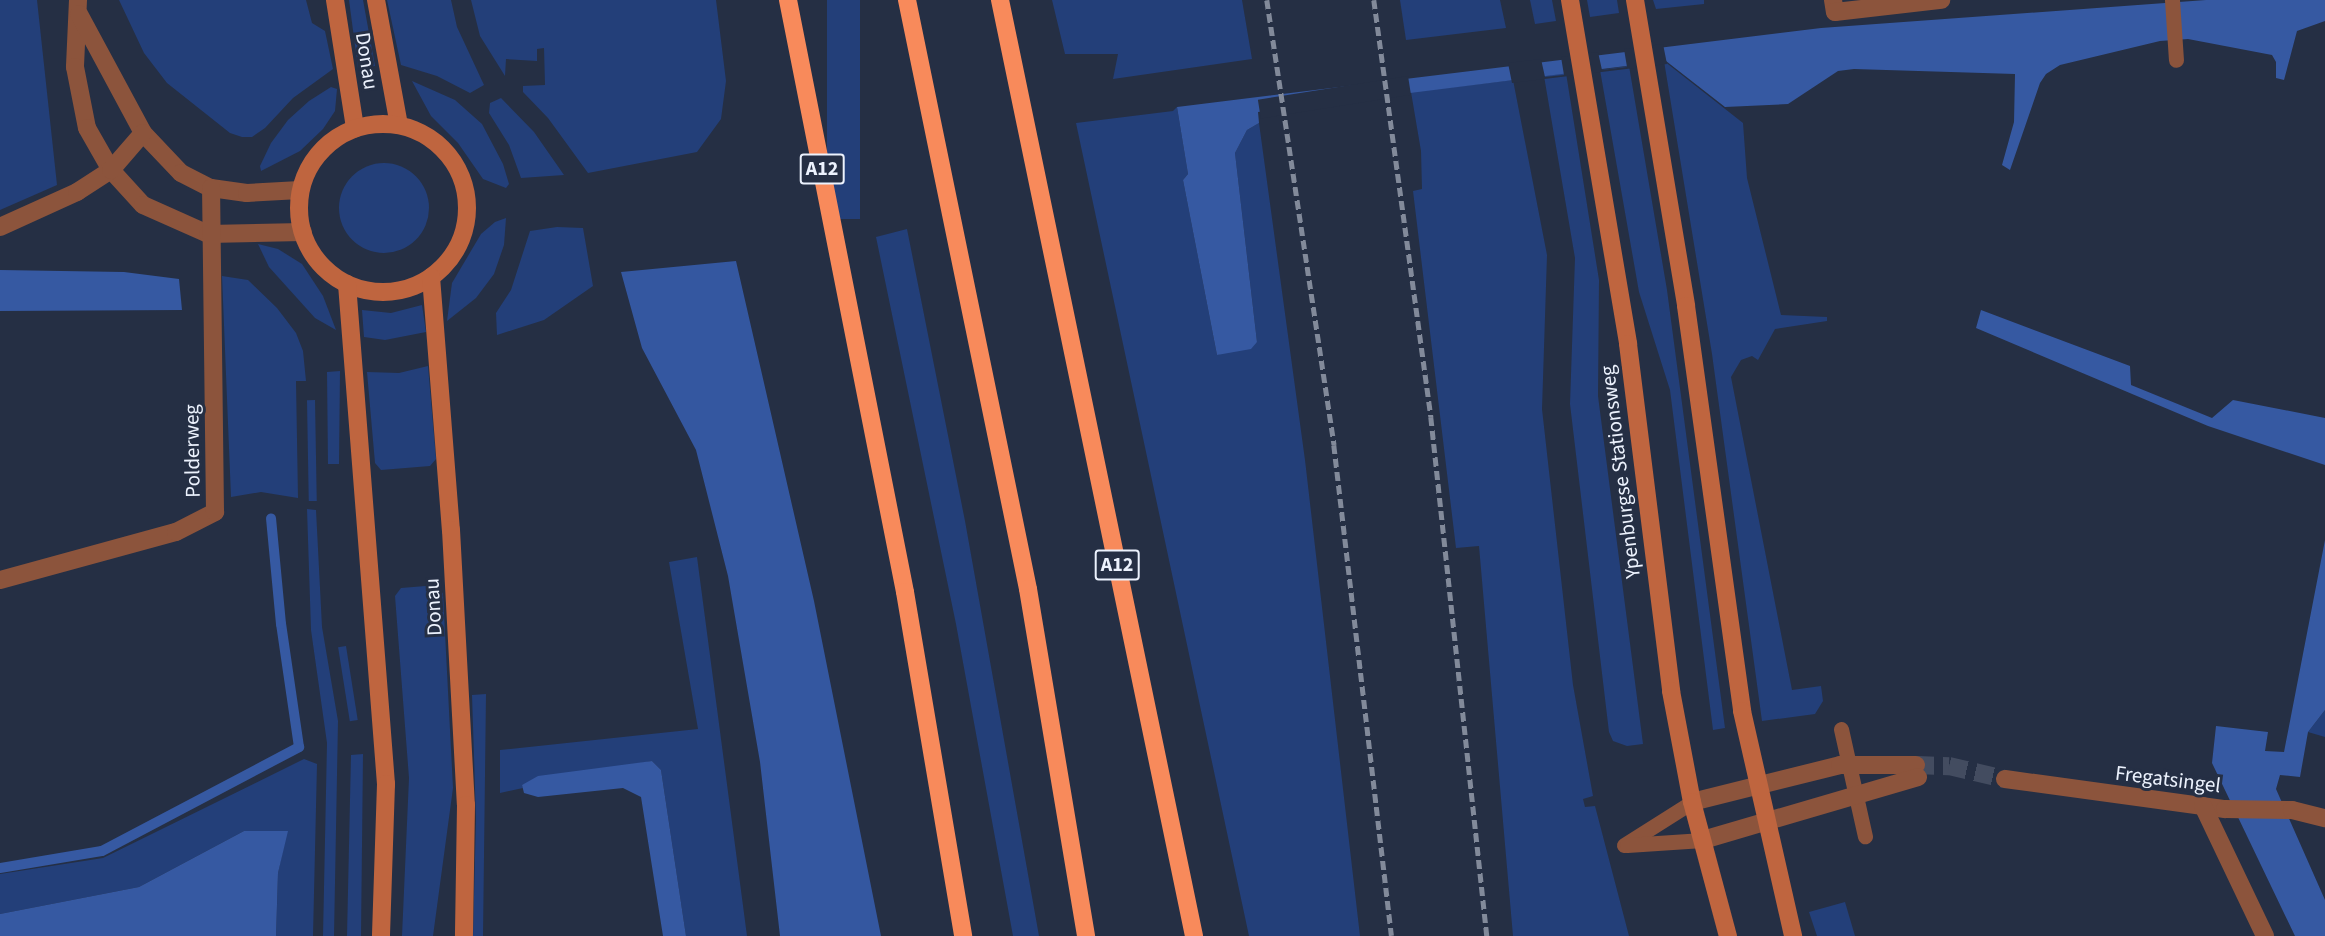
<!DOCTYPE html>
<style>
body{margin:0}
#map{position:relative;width:2325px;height:936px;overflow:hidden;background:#252f44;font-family:"Source Sans 3",sans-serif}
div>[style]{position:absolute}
.green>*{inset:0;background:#233f79;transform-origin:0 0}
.round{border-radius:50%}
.forest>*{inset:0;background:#3457a0}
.water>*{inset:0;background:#3659a2}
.pier>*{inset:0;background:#252f44;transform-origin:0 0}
.stream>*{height:10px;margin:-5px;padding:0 5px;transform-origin:5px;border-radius:5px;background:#3659a2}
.street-tunnel>*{height:18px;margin-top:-9px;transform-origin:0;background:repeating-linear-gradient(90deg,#434c60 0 18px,transparent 0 27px)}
.lane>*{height:15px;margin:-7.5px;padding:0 7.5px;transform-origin:7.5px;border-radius:7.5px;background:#8c543c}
.street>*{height:18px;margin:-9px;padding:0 9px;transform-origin:9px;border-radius:9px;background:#8c543c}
.secondary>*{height:18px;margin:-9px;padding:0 9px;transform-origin:9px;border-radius:9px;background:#bf653f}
.secondary>.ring{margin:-9px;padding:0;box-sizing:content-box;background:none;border:18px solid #bf653f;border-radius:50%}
.highway>*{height:18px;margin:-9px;padding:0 9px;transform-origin:9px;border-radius:9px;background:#f88a5b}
.rail>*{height:4.5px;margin-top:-2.25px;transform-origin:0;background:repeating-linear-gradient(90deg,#828a9a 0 9px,transparent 0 13.5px)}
span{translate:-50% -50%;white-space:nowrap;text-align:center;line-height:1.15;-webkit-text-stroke:6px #252f44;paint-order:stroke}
.shield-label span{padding:2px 4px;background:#252f44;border:2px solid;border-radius:4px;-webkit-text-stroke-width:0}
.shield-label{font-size:20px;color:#ecf2fd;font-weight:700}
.street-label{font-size:21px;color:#ecf2fd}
</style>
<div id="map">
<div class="green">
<i style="clip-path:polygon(0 0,37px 0,57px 185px,0 210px)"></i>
<i style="clip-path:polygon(119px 0,306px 0,312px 23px,325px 31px,333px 69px,293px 98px,265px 128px,252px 137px,242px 137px,230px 133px,167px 83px,144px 53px)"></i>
<i style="clip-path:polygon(349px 0,363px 0,375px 66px,358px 68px)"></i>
<i style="clip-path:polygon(387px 0,451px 0,457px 27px,484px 85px,470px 93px,437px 76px,401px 65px)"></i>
<i style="clip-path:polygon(471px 0,716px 0,726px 81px,721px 119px,697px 152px,588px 173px,548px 118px,523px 92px,523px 86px,545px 85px,544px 48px,537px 49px,537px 61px,506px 59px,505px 76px,480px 36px)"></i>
<i style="left:827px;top:0;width:33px;height:219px"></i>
<i style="clip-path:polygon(1052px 0,1242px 0,1252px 59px,1113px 79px,1118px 54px,1065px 54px)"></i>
<i style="clip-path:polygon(1400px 0,1500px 0,1506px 28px,1406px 40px)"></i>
<i style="clip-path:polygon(1530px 0,1552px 0,1556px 21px,1535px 24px)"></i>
<i style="clip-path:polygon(1587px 0,1617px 0,1619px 13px,1590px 17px)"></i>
<i style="clip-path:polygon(1653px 0,1704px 0,1704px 4px,1656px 9px)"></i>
<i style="clip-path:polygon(1664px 61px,1743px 123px,1747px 178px,1781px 315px,1827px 317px,1827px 321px,1775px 329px,1758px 360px,1752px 356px,1741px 360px,1731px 377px,1792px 690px,1821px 686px,1823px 701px,1815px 714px,1762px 721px,1712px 354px)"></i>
<i style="clip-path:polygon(1629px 66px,1667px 290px,1725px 728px,1713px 730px,1670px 390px,1639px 292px,1600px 70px)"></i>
<i style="clip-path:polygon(1566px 73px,1599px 280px,1598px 396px,1643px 744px,1627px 746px,1613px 741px,1609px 732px,1570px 404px,1575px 258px,1544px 76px)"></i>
<i style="clip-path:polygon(1513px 80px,1547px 255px,1542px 409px,1573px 685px,1593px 796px,1583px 799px,1585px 807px,1595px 806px,1629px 936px,1513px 936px,1479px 546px,1456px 548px,1413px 191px,1422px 189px,1421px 151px,1411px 92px)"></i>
<i style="clip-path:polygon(412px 81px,455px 100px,482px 124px,503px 164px,509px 184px,506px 188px,483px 179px,458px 143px,431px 116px)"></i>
<i style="clip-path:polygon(331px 87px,337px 89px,335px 111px,323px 129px,300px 151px,261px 171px,260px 166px,271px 143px,288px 120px,309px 101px)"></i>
<i style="clip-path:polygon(501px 98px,534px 132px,564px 175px,521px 178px,509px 145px,489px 113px,490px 103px)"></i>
<i style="clip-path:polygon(1177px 107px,1188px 174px,1183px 180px,1217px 355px,1257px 342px,1235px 153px,1247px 130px,1259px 123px,1305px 460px,1360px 936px,1249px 936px,1076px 123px,1173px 111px)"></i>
<i class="round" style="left:339px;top:163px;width:90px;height:90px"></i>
<i style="clip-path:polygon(506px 218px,504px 245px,494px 274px,476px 298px,447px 321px,452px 283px,481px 234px,495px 222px)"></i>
<i style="clip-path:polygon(557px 227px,583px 228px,593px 286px,544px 320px,497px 335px,496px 313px,511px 290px,530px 231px)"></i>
<i style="clip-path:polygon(907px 229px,965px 521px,1039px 936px,1013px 936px,956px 624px,876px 237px)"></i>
<i style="clip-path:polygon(258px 244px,278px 249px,302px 264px,323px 296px,336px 330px,315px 318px,269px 267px)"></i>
<i style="clip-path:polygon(222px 276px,248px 280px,277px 308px,296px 333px,303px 351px,306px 381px,296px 381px,298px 498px,261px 492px,231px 497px)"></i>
<i style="clip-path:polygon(422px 305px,426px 332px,385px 340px,364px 337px,362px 310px,391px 313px)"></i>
<i style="clip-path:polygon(428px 366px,436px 459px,430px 466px,381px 470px,375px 463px,367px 372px,399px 373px)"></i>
<i style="clip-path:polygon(340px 371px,339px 464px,328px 464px,327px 372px)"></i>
<i style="left:315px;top:400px;width:101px;height:8px;rotate:89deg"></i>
<i style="clip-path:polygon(307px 509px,316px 510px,322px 627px,338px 721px,334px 936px,323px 936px,327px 743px,311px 630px)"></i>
<i style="clip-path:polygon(697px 557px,747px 936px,686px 936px,661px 770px,652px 761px,522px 785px,523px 788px,500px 793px,500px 750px,698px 729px,669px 562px)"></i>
<i style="clip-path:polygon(438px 585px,443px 594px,453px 788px,433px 936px,402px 936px,409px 778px,395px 596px,401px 588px)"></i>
<i style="left:346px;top:646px;width:75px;height:8px;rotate:81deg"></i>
<i style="clip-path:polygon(486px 694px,483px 936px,473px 936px,476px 819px,472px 695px)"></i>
<i style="clip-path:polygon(2325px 710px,2325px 737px,2308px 732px)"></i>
<i style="clip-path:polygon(363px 754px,361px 936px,347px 936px,351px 755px)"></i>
<i style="clip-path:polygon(304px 759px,317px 764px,313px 936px,276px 936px,278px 873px,287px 831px,244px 831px,139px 887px,0 914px,0 874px,103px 858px)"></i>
<i style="clip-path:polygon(1845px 902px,1855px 936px,1817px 936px,1809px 912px)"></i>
</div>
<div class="forest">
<i style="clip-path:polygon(736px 261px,814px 601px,881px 936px,780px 936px,760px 762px,728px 576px,696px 450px,642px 348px,621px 272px)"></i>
</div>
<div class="water">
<i style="clip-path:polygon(2206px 0,2325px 0,2325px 21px,2297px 31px,2284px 80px,2276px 78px,2276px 62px,2272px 55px,2188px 39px,2160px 41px,2060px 65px,2046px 74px,2040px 83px,2010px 170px,2002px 165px,2014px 122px,2015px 74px,1854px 69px,1838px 71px,1788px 104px,1725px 107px,1666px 61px,1258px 112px,1259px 123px,1247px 130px,1235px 153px,1257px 342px,1251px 349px,1217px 355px,1183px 180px,1188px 174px,1177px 107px,1821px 28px)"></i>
<i style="clip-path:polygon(0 270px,124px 272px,179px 279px,182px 310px,0 311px)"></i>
<i style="clip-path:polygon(1981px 310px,2130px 366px,2131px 385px,2212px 418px,2233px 400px,2325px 418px,2325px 465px,2208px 426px,1976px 328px)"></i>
<i style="clip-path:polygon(2325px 540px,2325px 710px,2308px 732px,2300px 777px,2280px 775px,2276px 789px,2325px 900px,2325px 936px,2295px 936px,2212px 763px,2216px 726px,2268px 732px,2265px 751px,2284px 752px)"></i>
<i style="clip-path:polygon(652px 761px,661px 770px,686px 936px,663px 936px,641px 797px,623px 788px,538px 797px,524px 793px,522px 785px,538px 776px)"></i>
<i style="clip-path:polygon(244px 831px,288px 831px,278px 873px,276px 936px,0 936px,0 914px,139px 887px)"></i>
</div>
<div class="pier">
<i style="clip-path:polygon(1663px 44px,1667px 64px,1512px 83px,1508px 63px,1541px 59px,1545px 77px,1564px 75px,1561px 57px,1598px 52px,1602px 70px,1627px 67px,1624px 49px)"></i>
<i style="left:1408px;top:76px;width:19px;height:152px;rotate:81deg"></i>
</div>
<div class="stream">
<i style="left:0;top:868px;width:103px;rotate:-9.5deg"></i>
<i style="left:102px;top:851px;width:223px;rotate:-27.8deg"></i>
<i style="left:299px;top:747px;width:124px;rotate:-98.3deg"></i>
<i style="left:281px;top:624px;width:106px;rotate:-95.4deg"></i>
</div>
<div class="street-tunnel">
<i style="left:1916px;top:765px;width:33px;rotate:2deg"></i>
<i style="left:1949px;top:766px;width:57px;rotate:13.1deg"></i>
</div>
<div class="lane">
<i style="left:2172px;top:0;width:60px;rotate:86.2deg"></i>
<i style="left:1841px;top:729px;width:110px;rotate:77.4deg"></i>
<i style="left:1624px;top:845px;width:80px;rotate:-32.3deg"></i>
<i style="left:1627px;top:845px;width:76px;rotate:-3.8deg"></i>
</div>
<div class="street">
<i style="left:78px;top:0;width:67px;rotate:92.6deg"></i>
<i style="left:75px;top:67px;width:62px;rotate:78.9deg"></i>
<i style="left:87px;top:128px;width:48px;rotate:60.3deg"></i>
<i style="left:111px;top:170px;width:47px;rotate:47.6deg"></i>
<i style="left:143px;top:205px;width:71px;rotate:24deg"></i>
<i style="left:208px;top:234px;width:95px;rotate:-1.2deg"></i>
<i style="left:1833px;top:0;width:12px;rotate:81deg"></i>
<i style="left:1835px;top:12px;width:107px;rotate:-6.5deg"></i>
<i style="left:79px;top:14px;width:135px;rotate:61.7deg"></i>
<i style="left:143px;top:133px;width:55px;rotate:46.5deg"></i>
<i style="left:181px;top:173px;width:34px;rotate:27deg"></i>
<i style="left:211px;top:188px;width:36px;rotate:8deg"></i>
<i style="left:247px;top:193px;width:53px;rotate:-3.2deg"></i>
<i style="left:0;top:227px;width:85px;rotate:-24.4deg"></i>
<i style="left:77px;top:192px;width:40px;rotate:-32.9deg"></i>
<i style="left:111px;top:170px;width:49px;rotate:-49.1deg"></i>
<i style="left:0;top:580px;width:182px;rotate:-15.3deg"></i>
<i style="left:176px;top:532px;width:44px;rotate:-27.1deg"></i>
<i style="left:215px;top:512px;width:324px;rotate:-90.7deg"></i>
<i style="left:2005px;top:779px;width:222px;rotate:7.8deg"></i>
<i style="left:2225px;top:809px;width:67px;rotate:0.9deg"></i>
<i style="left:2292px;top:810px;width:34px;rotate:14deg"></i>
<i style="left:1692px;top:802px;width:153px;rotate:-14deg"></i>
<i style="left:1840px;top:765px;width:76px"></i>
<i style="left:2203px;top:806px;width:144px;rotate:64.5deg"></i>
<i style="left:1703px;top:840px;width:224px;rotate:-16.3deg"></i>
</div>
<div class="secondary">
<i style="left:335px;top:0;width:130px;rotate:81.1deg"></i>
<i style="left:376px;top:0;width:127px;rotate:79.6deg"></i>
<i style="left:1570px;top:0;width:349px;rotate:80.4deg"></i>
<i style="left:1628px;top:344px;width:350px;rotate:82.9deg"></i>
<i style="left:1671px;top:691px;width:113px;rotate:79.3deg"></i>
<i style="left:1692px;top:802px;width:139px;rotate:75deg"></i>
<i style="left:1635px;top:0;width:310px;rotate:80.5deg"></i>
<i style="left:1686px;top:306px;width:409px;rotate:82.1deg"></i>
<i style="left:1742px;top:711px;width:231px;rotate:77.2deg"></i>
<i class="ring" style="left:299px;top:124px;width:150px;height:150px"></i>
<i style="left:431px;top:277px;width:254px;rotate:85.5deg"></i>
<i style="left:451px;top:530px;width:275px;rotate:86.9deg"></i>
<i style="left:466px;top:805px;width:131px;rotate:90.9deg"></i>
<i style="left:347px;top:284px;width:502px;rotate:85.54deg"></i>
<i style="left:386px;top:784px;width:152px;rotate:91.9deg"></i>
</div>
<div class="highway">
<i style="left:788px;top:0;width:603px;rotate:78.82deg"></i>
<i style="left:905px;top:592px;width:349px;rotate:80.4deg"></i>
<i style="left:907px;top:0;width:601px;rotate:78.39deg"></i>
<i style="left:1028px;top:589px;width:352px;rotate:80.5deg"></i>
<i style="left:1000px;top:0;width:956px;rotate:78.29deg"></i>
</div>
<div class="rail">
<i style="left:1267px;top:0;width:450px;rotate:81.4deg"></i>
<i style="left:1334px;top:445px;width:494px;rotate:83.3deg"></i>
<i style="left:1374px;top:0;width:421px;rotate:82.2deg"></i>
<i style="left:1431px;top:417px;width:522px;rotate:83.84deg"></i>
</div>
<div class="shield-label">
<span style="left:822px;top:169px">A12</span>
<span style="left:1117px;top:565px">A12</span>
</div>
<div class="street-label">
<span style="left:367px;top:61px;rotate:81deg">Donau</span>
<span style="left:192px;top:451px;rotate:-91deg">Polderweg</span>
<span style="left:1620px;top:472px;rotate:-97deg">Ypenburgse Stationsweg</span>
<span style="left:433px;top:607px;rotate:-93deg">Donau</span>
<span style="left:2168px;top:779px;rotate:7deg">Fregatsingel</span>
</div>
</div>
